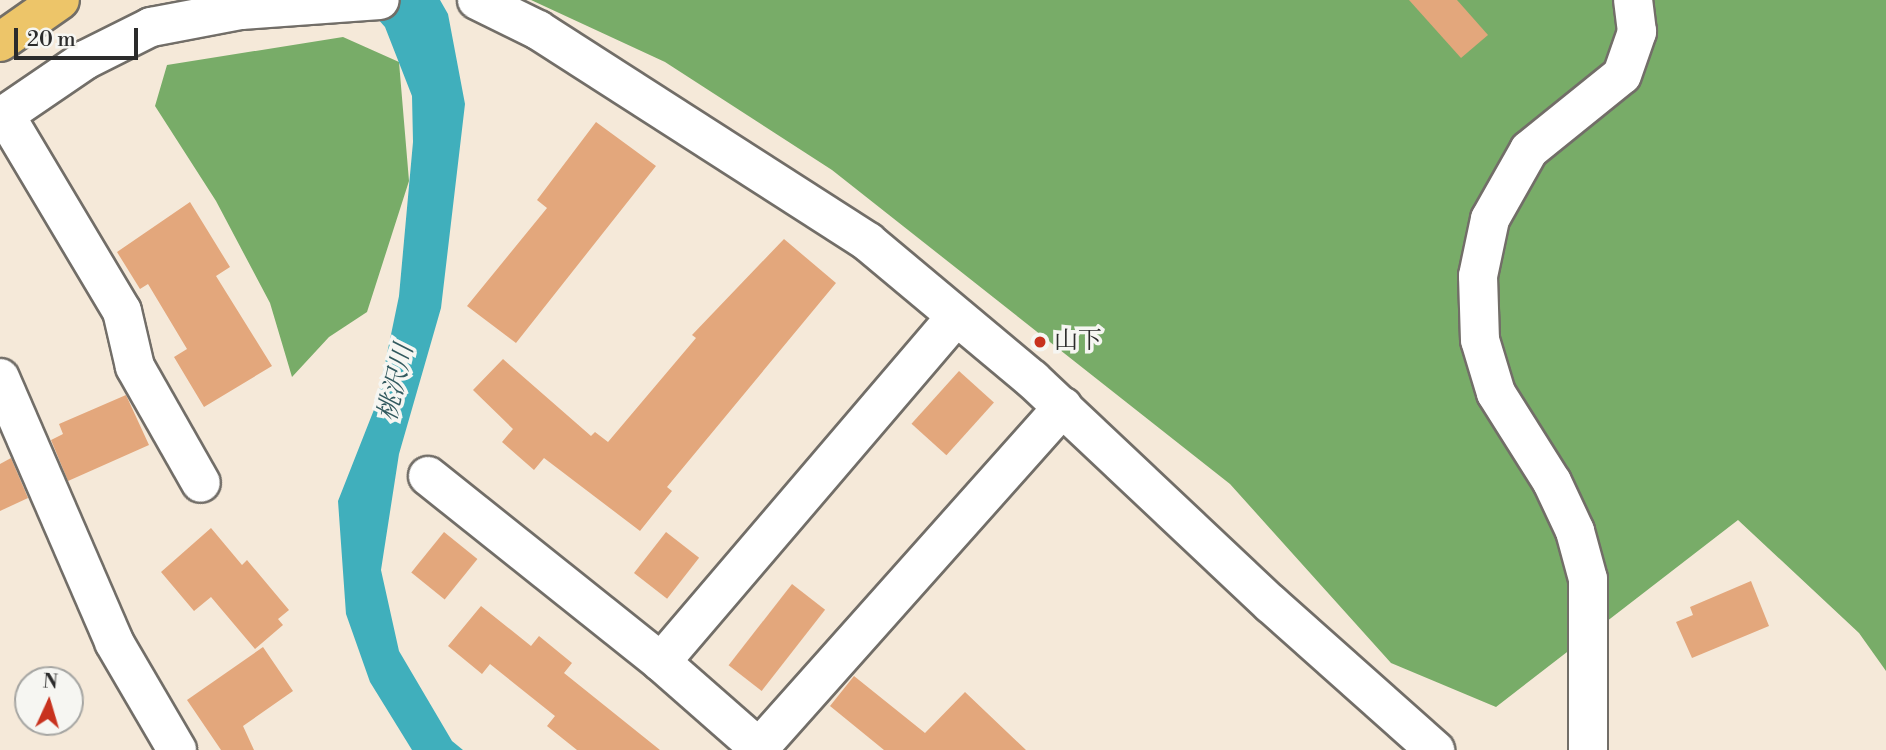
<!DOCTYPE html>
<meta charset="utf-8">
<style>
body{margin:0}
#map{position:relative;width:1886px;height:750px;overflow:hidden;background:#f5e9d9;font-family:"Libre Bodoni","Noto Serif JP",serif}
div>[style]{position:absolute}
.forest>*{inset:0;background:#78ac68}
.water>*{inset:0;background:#40afbc}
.building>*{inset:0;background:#e3a77c;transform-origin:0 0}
.roads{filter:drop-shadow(2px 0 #726e68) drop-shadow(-2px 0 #726e68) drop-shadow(0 2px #726e68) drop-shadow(0 -2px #726e68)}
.minor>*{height:38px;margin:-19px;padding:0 19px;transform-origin:19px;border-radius:19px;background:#fff}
.highway>*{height:38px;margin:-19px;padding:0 19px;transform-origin:19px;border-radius:19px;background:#edc569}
.dots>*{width:19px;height:19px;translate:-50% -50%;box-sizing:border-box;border:4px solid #f6f6f2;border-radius:50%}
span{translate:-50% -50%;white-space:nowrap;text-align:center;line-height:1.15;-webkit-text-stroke:7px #f6f6f2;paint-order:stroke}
.poi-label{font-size:24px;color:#2b2b2b}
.left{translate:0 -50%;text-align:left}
.water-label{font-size:26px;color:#32595e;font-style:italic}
.north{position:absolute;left:14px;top:666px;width:70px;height:70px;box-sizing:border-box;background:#f6f6f2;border:2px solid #a5a5a2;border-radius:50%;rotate:4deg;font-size:19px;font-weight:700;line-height:28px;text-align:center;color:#2b2b2b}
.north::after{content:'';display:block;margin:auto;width:24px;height:32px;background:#c8321e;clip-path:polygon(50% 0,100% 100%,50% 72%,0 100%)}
.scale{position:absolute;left:14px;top:28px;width:124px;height:32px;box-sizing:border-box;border:4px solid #2b2b2b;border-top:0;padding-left:9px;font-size:21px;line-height:24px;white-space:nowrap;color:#2b2b2b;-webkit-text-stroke:5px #f6f6f2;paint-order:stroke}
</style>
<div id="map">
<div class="forest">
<i style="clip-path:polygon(531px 0,1886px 0,1886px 671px,1859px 633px,1738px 520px,1496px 707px,1391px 663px,1230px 484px,832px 170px,665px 62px)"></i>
<i style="clip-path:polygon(343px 37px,399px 62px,409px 181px,367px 312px,329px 337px,292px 377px,270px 303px,216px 201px,155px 106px,167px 65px)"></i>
</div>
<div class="water">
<i style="clip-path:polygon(361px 0,440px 0,448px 14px,465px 104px,441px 308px,399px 454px,381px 570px,399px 651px,452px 741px,463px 750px,412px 750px,370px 682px,346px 614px,338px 501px,377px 402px,399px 296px,413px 142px,412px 96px,385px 27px)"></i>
</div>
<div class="building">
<i style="clip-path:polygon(1409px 0,1457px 0,1488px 35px,1461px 58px)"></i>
<i style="clip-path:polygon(596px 122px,656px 166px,516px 343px,467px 306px,547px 208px,537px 200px)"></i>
<i style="clip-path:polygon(190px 202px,230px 267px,216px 276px,272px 366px,204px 407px,174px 357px,187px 349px,148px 284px,140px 289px,117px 252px)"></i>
<i style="clip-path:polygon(784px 239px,836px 283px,667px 487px,672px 491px,640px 531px,544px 458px,534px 470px,502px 442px,513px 429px,473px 390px,503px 359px,591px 436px,595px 432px,608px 442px,696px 338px,692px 335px)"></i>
<i style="left:959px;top:371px;width:47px;height:71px;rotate:42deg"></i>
<i style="clip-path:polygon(126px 395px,149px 445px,68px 481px,51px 440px,63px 434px,59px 424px)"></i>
<i style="clip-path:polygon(11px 458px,28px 498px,0 511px,0 464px)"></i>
<i style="clip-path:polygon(211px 528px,242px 565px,247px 560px,289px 610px,278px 619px,283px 625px,255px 649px,211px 597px,194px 611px,161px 572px)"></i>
<i style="left:444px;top:532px;width:43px;height:52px;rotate:39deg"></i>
<i style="left:666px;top:532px;width:42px;height:52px;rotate:38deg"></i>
<i style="clip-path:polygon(1751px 581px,1769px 626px,1692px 658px,1676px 622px,1693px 615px,1690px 607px)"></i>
<i style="left:792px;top:584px;width:42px;height:103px;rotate:38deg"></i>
<i style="clip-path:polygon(481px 606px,531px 646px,539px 636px,572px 663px,564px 673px,660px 750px,577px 750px,547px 726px,555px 716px,490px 664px,482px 674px,448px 646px)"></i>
<i style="clip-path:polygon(263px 647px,293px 691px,243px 726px,254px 750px,221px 750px,187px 700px)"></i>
<i style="clip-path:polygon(854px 676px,925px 733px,965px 692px,1026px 750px,884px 750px,830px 706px)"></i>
</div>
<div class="roads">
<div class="minor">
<i style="left:477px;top:0;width:68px;rotate:26.2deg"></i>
<i style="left:538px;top:30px;width:392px;rotate:32.7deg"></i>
<i style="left:868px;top:242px;width:214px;rotate:39.9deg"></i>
<i style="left:1032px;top:379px;width:328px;rotate:43.3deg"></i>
<i style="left:1271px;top:604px;width:220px;rotate:41.7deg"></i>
<i style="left:5px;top:115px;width:228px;rotate:59.2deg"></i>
<i style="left:122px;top:311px;width:57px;rotate:76.9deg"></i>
<i style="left:135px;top:367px;width:133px;rotate:60.4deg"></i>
<i style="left:0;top:118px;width:103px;rotate:-34.3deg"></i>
<i style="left:85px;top:60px;width:74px;rotate:-26.6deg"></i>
<i style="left:151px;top:27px;width:92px;rotate:-10.7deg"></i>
<i style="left:241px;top:10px;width:139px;rotate:-4.1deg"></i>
<i style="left:0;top:378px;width:288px;rotate:66.6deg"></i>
<i style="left:114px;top:642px;width:125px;rotate:59.7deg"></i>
<i style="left:428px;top:476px;width:298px;rotate:38.6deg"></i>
<i style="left:661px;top:662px;width:130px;rotate:41.3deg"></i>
<i style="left:759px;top:748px;width:457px;rotate:-48.3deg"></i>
<i style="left:661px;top:662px;width:453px;rotate:-49.5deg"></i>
<i style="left:1588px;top:750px;width:171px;rotate:-90deg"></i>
<i style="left:1588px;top:579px;width:50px;rotate:-105.2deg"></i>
<i style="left:1575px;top:531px;width:54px;rotate:-115.1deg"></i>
<i style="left:1552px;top:482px;width:105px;rotate:-122.2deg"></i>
<i style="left:1496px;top:393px;width:55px;rotate:-106.8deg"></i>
<i style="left:1480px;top:340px;width:64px;rotate:-91.8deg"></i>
<i style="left:1478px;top:276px;width:58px;rotate:-78.1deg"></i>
<i style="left:1490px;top:219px;width:79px;rotate:-60.5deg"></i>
<i style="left:1529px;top:150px;width:119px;rotate:-38.9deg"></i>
<i style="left:1622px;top:75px;width:46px;rotate:-70.8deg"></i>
<i style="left:1637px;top:32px;width:32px;rotate:-97deg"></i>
</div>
<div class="highway">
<i style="left:0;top:42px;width:73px;rotate:-35deg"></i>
</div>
</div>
<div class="dots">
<i style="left:1040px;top:342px;background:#c8321e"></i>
</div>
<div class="poi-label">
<span class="left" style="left:1054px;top:342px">山下</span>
</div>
<div class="water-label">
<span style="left:397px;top:383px;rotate:-77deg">桃沢川</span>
</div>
<div class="north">N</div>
<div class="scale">20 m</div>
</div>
